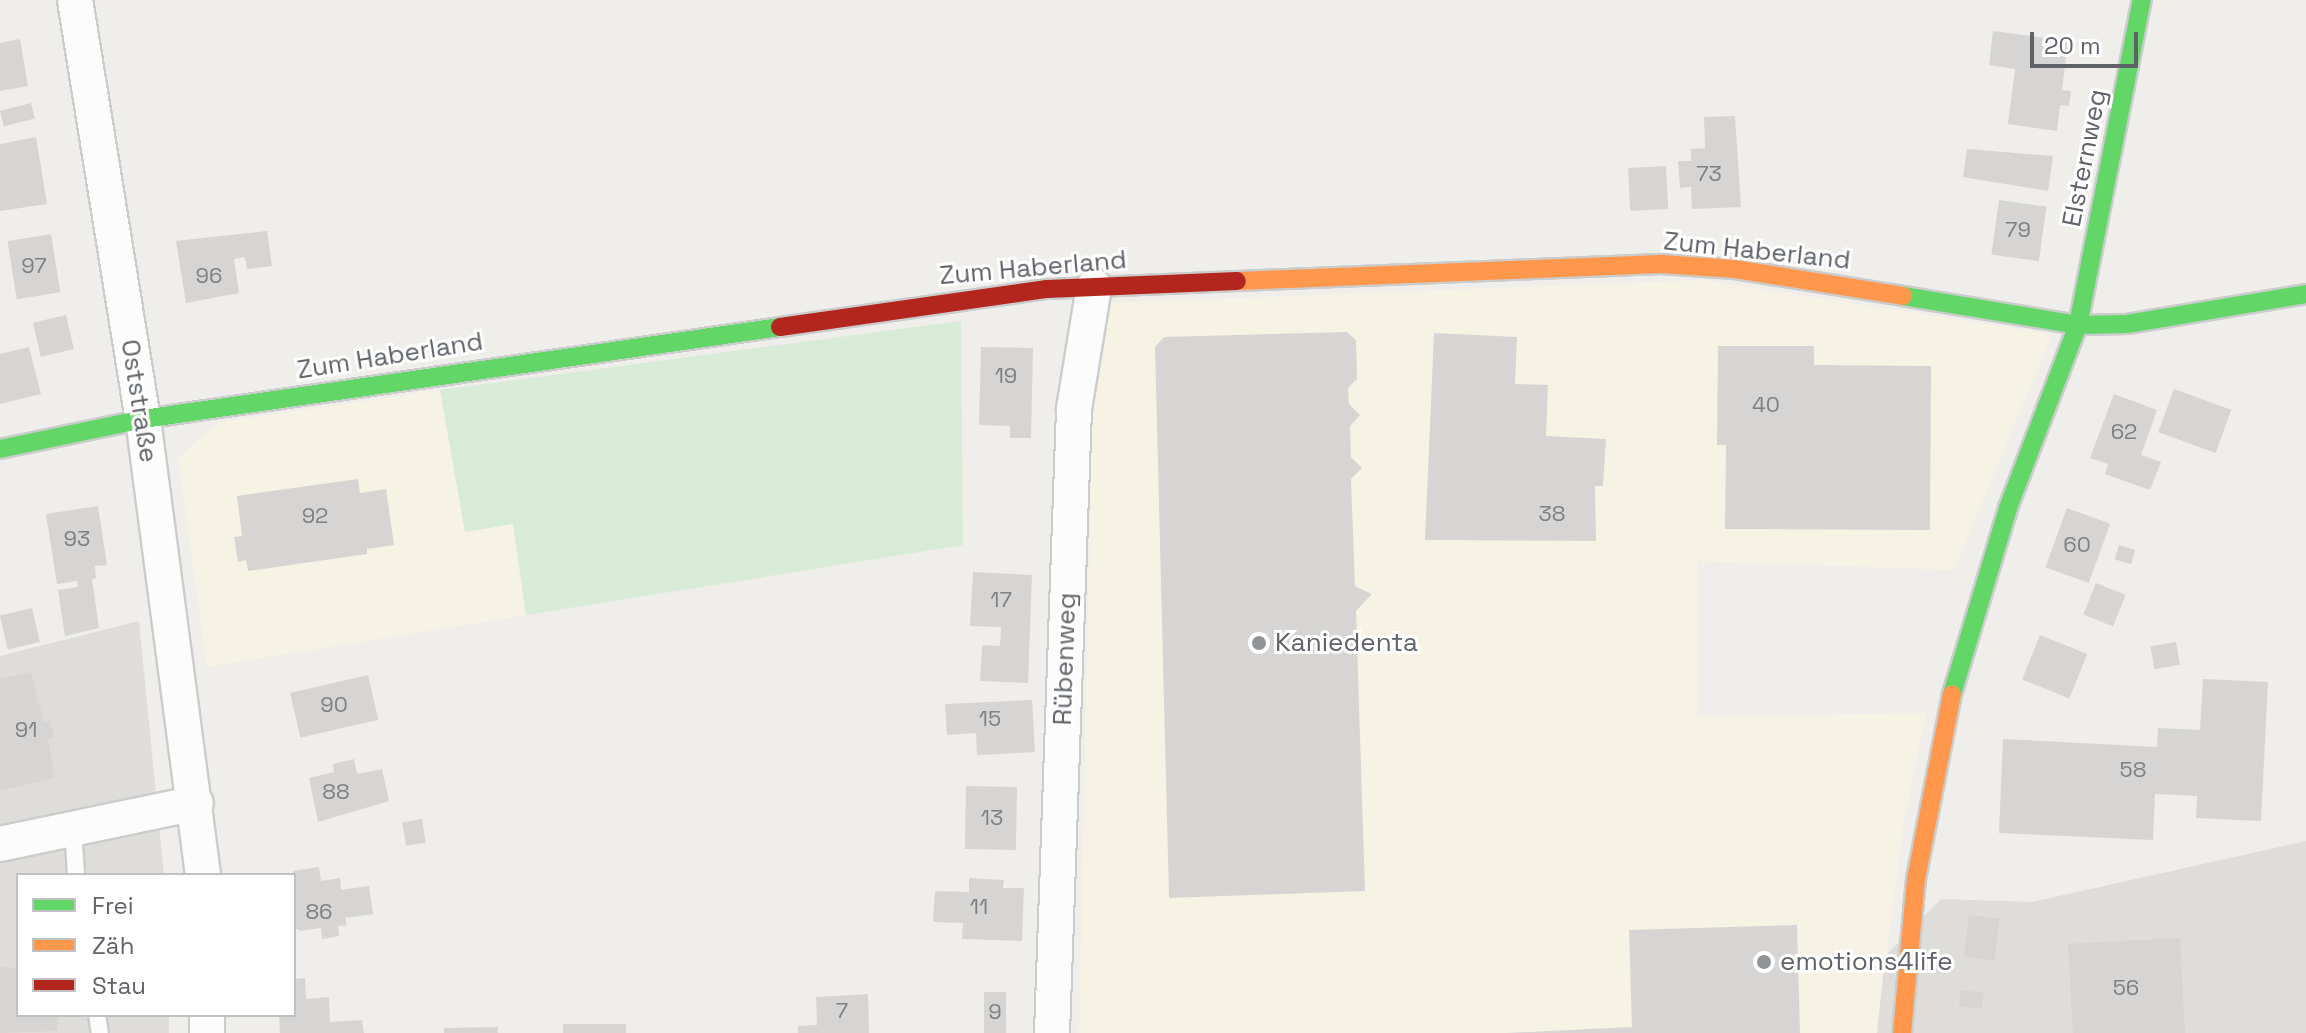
<!DOCTYPE html>
<meta charset="utf-8">
<style>
body{margin:0}
#map{position:relative;width:2306px;height:1033px;overflow:hidden;background:#efeeea;font-family:"Space Grotesk",sans-serif}
div>[style]{position:absolute}
.commercial>*{inset:0;background:#f7f3e4}
.industrial>*{inset:0;background:#dfddda}
.green>*{inset:0;background:#d8ebd6}
.building>*{inset:0;background:#d6d5d3;transform-origin:0 0}
.roads{filter:drop-shadow(2px 0 #cbcccc) drop-shadow(-2px 0 #cbcccc) drop-shadow(0 2px #cbcccc) drop-shadow(0 -2px #cbcccc)}
.lane>*{height:16px;margin:-8px;padding:0 8px;transform-origin:8px;border-radius:8px;background:#fdfcfc}
.street>*{height:34px;margin:-17px;padding:0 17px;transform-origin:17px;border-radius:17px;background:#fdfcfc}
.fast>*{height:18px;margin:-9px;padding:0 9px;transform-origin:9px;border-radius:9px;background:#63d668}
.slow>*{height:18px;margin:-9px;padding:0 9px;transform-origin:9px;border-radius:9px;background:#ff974d}
.jam>*{height:18px;margin:-9px;padding:0 9px;transform-origin:9px;border-radius:9px;background:#b3261e}
.dots>*{width:22px;height:22px;translate:-50% -50%;box-sizing:border-box;border:4px solid #fff;border-radius:50%}
span{translate:-50% -50%;white-space:nowrap;text-align:center;line-height:1.15;-webkit-text-stroke:6px #fff;paint-order:stroke}
.number-label{font-size:22px;color:#7e8184}
.number-label span{-webkit-text-stroke-width:0}
.street-label{font-size:26px;color:#5f6368}
.poi-label{font-size:26px;color:#5f6368}
.left{translate:0 -50%;text-align:left}
.legend{position:absolute;left:16px;top:873px;width:280px;height:144px;box-sizing:border-box;background:#fff;border:2px solid #bfc1c3;margin:0;padding:10px 14px;list-style:none;font-size:24px;color:#5f6368}
.legend li{display:flex;align-items:center;gap:16px;height:40px}
.legend b{width:40px;border:2px solid #bfc1c3}
.scale{position:absolute;left:2030px;top:32px;width:108px;height:36px;box-sizing:border-box;border:4px solid #5f6368;border-top:0;padding-left:10px;font-size:24px;line-height:28px;white-space:nowrap;color:#5f6368;-webkit-text-stroke:6px #fff;paint-order:stroke}
</style>
<div id="map">
<div class="commercial">
<i style="clip-path:polygon(1703px 280px,2052px 334px,1954px 570px,1697px 561px,1697px 717px,1926px 713px,1904px 820px,1877px 1033px,1079px 1033px,1093px 370px,1109px 303px)"></i>
<i style="clip-path:polygon(440px 390px,465px 532px,513px 524px,526px 615px,207px 667px,178px 458px,219px 422px)"></i>
</div>
<div class="industrial">
<i style="clip-path:polygon(139px 621px,164px 875px,18px 875px,18px 1015px,169px 1015px,169px 1033px,0 1033px,0 656px)"></i>
<i style="clip-path:polygon(2306px 841px,2306px 1033px,1877px 1033px,1885px 956px,1941px 899px,2032px 902px)"></i>
</div>
<div class="green">
<i style="clip-path:polygon(961px 321px,963px 545px,526px 615px,513px 524px,465px 532px,440px 390px)"></i>
</div>
<div class="building">
<i style="clip-path:polygon(1993px 31px,2068px 41px,2062px 90px,2071px 91px,2069px 106px,2060px 105px,2057px 131px,2008px 124px,2015px 69px,1989px 65px)"></i>
<i style="clip-path:polygon(20px 39px,28px 86px,0 91px,0 43px)"></i>
<i style="left:31px;top:103px;width:16px;height:32px;rotate:76deg"></i>
<i style="clip-path:polygon(1735px 116px,1741px 207px,1692px 209px,1691px 187px,1680px 188px,1678px 161px,1691px 161px,1691px 149px,1705px 148px,1704px 117px)"></i>
<i style="clip-path:polygon(36px 137px,47px 204px,0 211px,0 144px)"></i>
<i style="clip-path:polygon(1967px 149px,2053px 156px,2048px 191px,1963px 177px)"></i>
<i style="left:1666px;top:166px;width:43px;height:38px;rotate:87deg"></i>
<i style="left:1999px;top:200px;width:48px;height:55px;rotate:8deg"></i>
<i style="clip-path:polygon(267px 231px,272px 266px,247px 269px,245px 257px,234px 259px,239px 293px,186px 303px,176px 241px)"></i>
<i style="left:51px;top:234px;width:59px;height:44px;rotate:81deg"></i>
<i style="left:66px;top:315px;width:35px;height:34px;rotate:77deg"></i>
<i style="clip-path:polygon(1347px 332px,1356px 340px,1357px 379px,1348px 388px,1349px 404px,1360px 415px,1350px 426px,1351px 457px,1362px 468px,1351px 479px,1355px 586px,1372px 594px,1356px 611px,1365px 891px,1169px 898px,1155px 347px,1164px 337px)"></i>
<i style="clip-path:polygon(1434px 333px,1517px 337px,1515px 384px,1548px 385px,1546px 436px,1606px 439px,1603px 486px,1595px 486px,1596px 541px,1425px 540px)"></i>
<i style="clip-path:polygon(1718px 346px,1814px 346px,1814px 365px,1931px 366px,1930px 530px,1725px 529px,1726px 445px,1717px 445px)"></i>
<i style="clip-path:polygon(29px 347px,41px 394px,0 404px,0 354px)"></i>
<i style="clip-path:polygon(981px 347px,1033px 348px,1031px 438px,1010px 438px,1010px 426px,979px 425px)"></i>
<i style="left:2174px;top:389px;width:61px;height:46px;rotate:20deg"></i>
<i style="clip-path:polygon(2114px 394px,2157px 410px,2141px 455px,2161px 462px,2150px 490px,2105px 474px,2108px 464px,2090px 458px)"></i>
<i style="clip-path:polygon(358px 479px,360px 493px,386px 489px,394px 545px,367px 549px,367px 554px,248px 571px,246px 560px,238px 562px,234px 537px,242px 536px,237px 496px)"></i>
<i style="clip-path:polygon(98px 506px,107px 565px,95px 566px,96px 578px,92px 579px,99px 628px,65px 636px,58px 590px,78px 587px,77px 581px,57px 584px,46px 514px)"></i>
<i style="left:2067px;top:508px;width:46px;height:63px;rotate:20deg"></i>
<i style="left:2119px;top:545px;width:17px;height:15px;rotate:17deg"></i>
<i style="clip-path:polygon(973px 572px,1032px 575px,1028px 683px,980px 681px,982px 645px,1000px 646px,1001px 627px,970px 626px)"></i>
<i style="left:2096px;top:583px;width:32px;height:34px;rotate:22deg"></i>
<i style="left:32px;top:608px;width:35px;height:33px;rotate:77deg"></i>
<i style="left:2040px;top:635px;width:51px;height:48px;rotate:22deg"></i>
<i style="left:2176px;top:642px;width:23px;height:26px;rotate:80deg"></i>
<i style="clip-path:polygon(31px 672px,44px 722px,50px 720px,54px 737px,48px 739px,55px 778px,0 791px,0 679px)"></i>
<i style="left:368px;top:675px;width:46px;height:80px;rotate:77deg"></i>
<i style="clip-path:polygon(2203px 679px,2268px 682px,2261px 821px,2196px 818px,2197px 796px,2155px 794px,2153px 840px,1999px 833px,2003px 739px,2157px 747px,2158px 728px,2200px 730px)"></i>
<i style="clip-path:polygon(1032px 700px,1035px 752px,977px 755px,976px 733px,947px 735px,945px 704px)"></i>
<i style="clip-path:polygon(354px 759px,357px 774px,382px 769px,389px 801px,318px 822px,309px 778px,334px 772px,333px 764px)"></i>
<i style="left:966px;top:786px;width:51px;height:63px;rotate:1deg"></i>
<i style="left:422px;top:819px;width:24px;height:20px;rotate:81deg"></i>
<i style="clip-path:polygon(319px 867px,321px 881px,340px 878px,341px 890px,369px 886px,373px 914px,345px 918px,347px 925px,338px 926px,339px 936px,322px 939px,321px 928px,300px 931px,294px 927px,293px 871px)"></i>
<i style="clip-path:polygon(969px 878px,1004px 880px,1003px 888px,1024px 888px,1022px 941px,962px 939px,963px 923px,933px 922px,935px 891px,969px 892px)"></i>
<i style="left:1969px;top:915px;width:31px;height:42px;rotate:7deg"></i>
<i style="clip-path:polygon(1797px 925px,1800px 1033px,1506px 1033px,1632px 1027px,1629px 930px)"></i>
<i style="left:2180px;top:938px;width:95px;height:112px;rotate:87deg"></i>
<i style="clip-path:polygon(0 967px,18px 968px,18px 1015px,58px 1015px,57px 1031px,0 1033px)"></i>
<i style="clip-path:polygon(305px 978px,306px 999px,329px 997px,330px 1022px,362px 1020px,364px 1033px,280px 1033px,279px 1015px,294px 1015px,294px 979px)"></i>
<i style="left:1961px;top:990px;width:23px;height:16px;rotate:7deg"></i>
<i style="left:984px;top:992px;width:22px;height:41px"></i>
<i style="clip-path:polygon(868px 994px,869px 1033px,798px 1033px,798px 1026px,817px 1025px,816px 997px)"></i>
<i style="left:626px;top:1024px;width:9px;height:63px;rotate:90deg"></i>
<i style="clip-path:polygon(498px 1027px,498px 1033px,444px 1033px,444px 1028px)"></i>
</div>
<div class="roads">
<div class="lane">
<i style="left:73px;top:827px;width:48px;rotate:86.4deg"></i>
<i style="left:97px;top:1015px;width:18px;rotate:81deg"></i>
</div>
<div class="street">
<i style="left:75px;top:0;width:424px;rotate:80.8deg"></i>
<i style="left:143px;top:419px;width:460px;rotate:82.5deg"></i>
<i style="left:0;top:844px;width:200px;rotate:-11.8deg"></i>
<i style="left:207px;top:1033px;width:18px;rotate:-90deg"></i>
<i style="left:1052px;top:1033px;width:624px;rotate:-87.98deg"></i>
<i style="left:1074px;top:409px;width:124px;rotate:-80.7deg"></i>
</div>
<div class="fast">
<i style="left:1903px;top:296px;width:177px;rotate:9.4deg"></i>
<i style="left:2078px;top:325px;width:49px;rotate:-1.2deg"></i>
<i style="left:2127px;top:324px;width:181px;rotate:-9.5deg"></i>
<i style="left:0;top:449px;width:146px;rotate:-11.8deg"></i>
<i style="left:143px;top:419px;width:644px;rotate:-8.22deg"></i>
<i style="left:1952px;top:694px;width:194px;rotate:-73.2deg"></i>
<i style="left:2008px;top:508px;width:196px;rotate:-69.1deg"></i>
<i style="left:2078px;top:325px;width:331px;rotate:-78.9deg"></i>
</div>
<div class="slow">
<i style="left:1237px;top:281px;width:424px;rotate:-2.3deg"></i>
<i style="left:1661px;top:264px;width:74px;rotate:3.9deg"></i>
<i style="left:1735px;top:269px;width:170px;rotate:9.1deg"></i>
<i style="left:1902px;top:1033px;width:155px;rotate:-84.8deg"></i>
<i style="left:1916px;top:879px;width:188px;rotate:-79deg"></i>
</div>
<div class="jam">
<i style="left:780px;top:327px;width:270px;rotate:-8.1deg"></i>
<i style="left:1047px;top:289px;width:190px;rotate:-2.4deg"></i>
</div>
</div>
<div class="dots">
<i style="left:1259px;top:643px;background:#919496"></i>
<i style="left:1764px;top:962px;background:#919496"></i>
</div>
<div class="number-label">
<span style="left:1709px;top:174px">73</span>
<span style="left:2018px;top:230px">79</span>
<span style="left:34px;top:266px">97</span>
<span style="left:209px;top:276px">96</span>
<span style="left:1006px;top:376px">19</span>
<span style="left:1766px;top:405px">40</span>
<span style="left:2124px;top:432px">62</span>
<span style="left:1552px;top:514px">38</span>
<span style="left:315px;top:516px">92</span>
<span style="left:77px;top:539px">93</span>
<span style="left:2077px;top:545px">60</span>
<span style="left:1001px;top:600px">17</span>
<span style="left:334px;top:705px">90</span>
<span style="left:990px;top:719px">15</span>
<span style="left:26px;top:730px">91</span>
<span style="left:2133px;top:770px">58</span>
<span style="left:336px;top:792px">88</span>
<span style="left:992px;top:818px">13</span>
<span style="left:979px;top:907px">11</span>
<span style="left:319px;top:912px">86</span>
<span style="left:2126px;top:988px">56</span>
<span style="left:842px;top:1011px">7</span>
<span style="left:995px;top:1012px">9</span>
</div>
<div class="street-label">
<span style="left:2085px;top:158px;rotate:-79deg">Elsternweg</span>
<span style="left:1757px;top:251px;rotate:6deg">Zum Haberland</span>
<span style="left:1033px;top:268px;rotate:-5deg">Zum Haberland</span>
<span style="left:390px;top:356px;rotate:-9deg">Zum Haberland</span>
<span style="left:139px;top:401px;rotate:81deg">Oststraße</span>
<span style="left:1065px;top:659px;rotate:-88deg">Rübenweg</span>
</div>
<div class="poi-label">
<span class="left" style="left:1275px;top:643px">Kaniedenta</span>
<span class="left" style="left:1780px;top:962px">emotions4life</span>
</div>
<ul class="legend">
<li><b style="height:10px;background:#63d668"></b>Frei</li>
<li><b style="height:10px;background:#ff974d"></b>Zäh</li>
<li><b style="height:10px;background:#b3261e"></b>Stau</li>
</ul>
<div class="scale">20 m</div>
</div>
